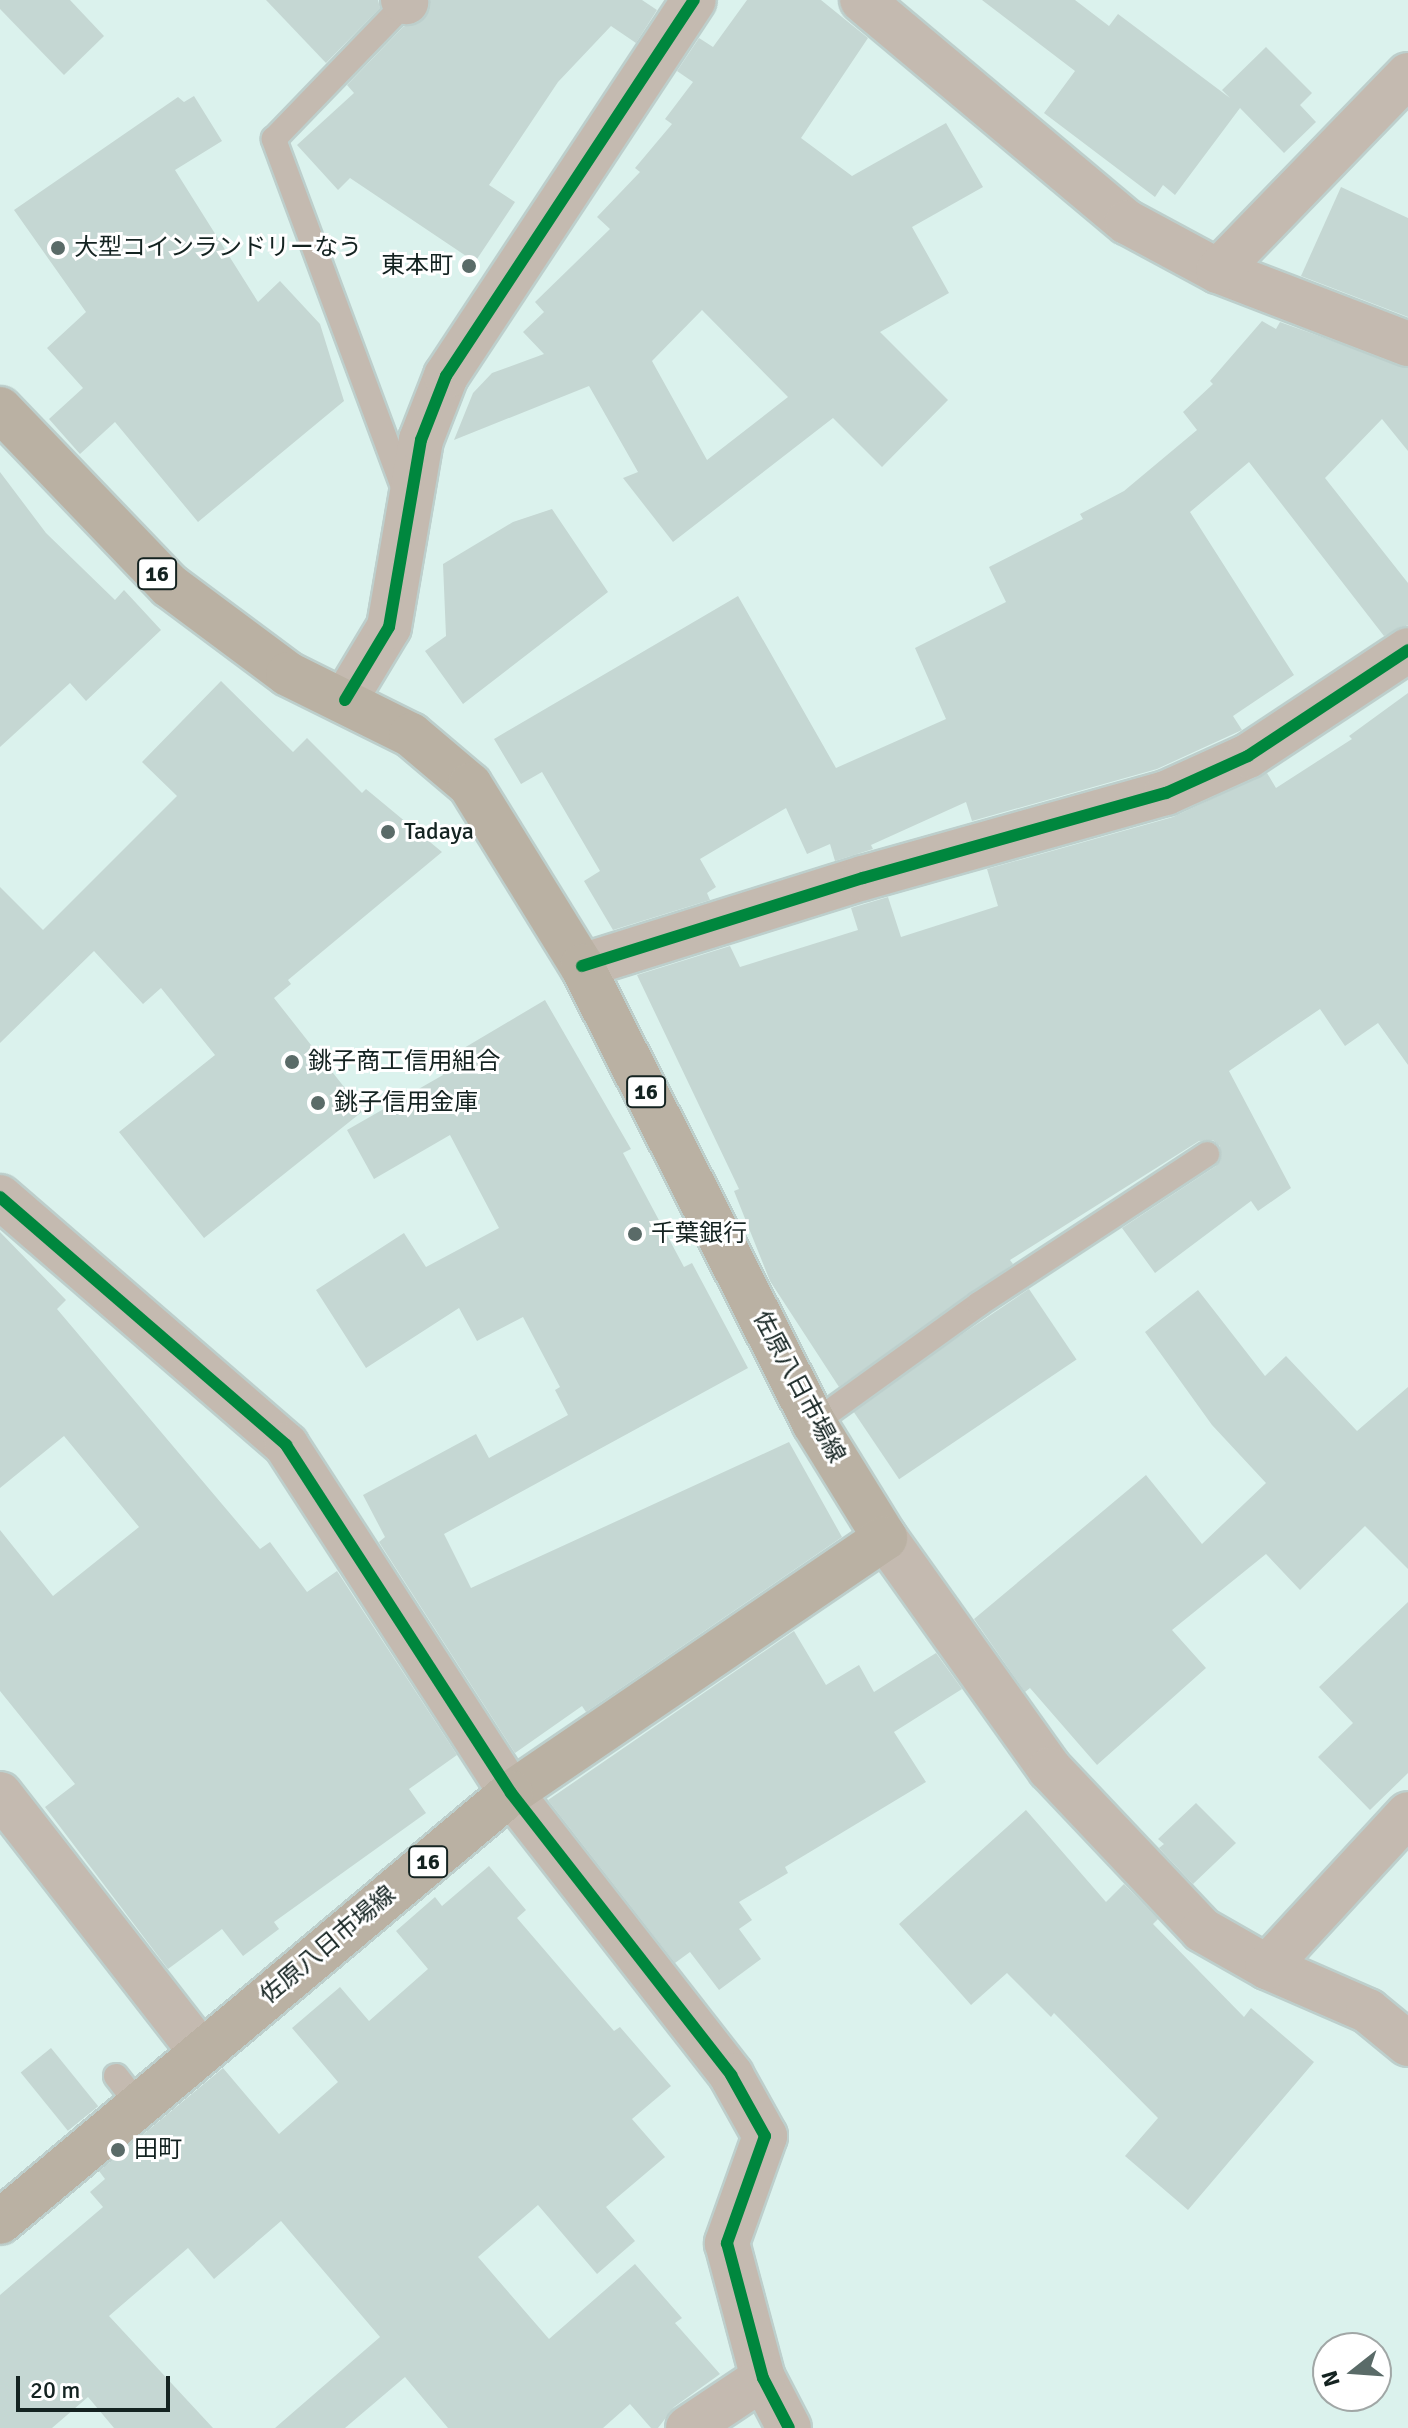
<!DOCTYPE html>
<meta charset="utf-8">
<style>
body{margin:0}
#map{position:relative;width:1408px;height:2428px;overflow:hidden;background:#dbf2ed;font-family:Signika,"Noto Sans JP",sans-serif}
div>[style]{position:absolute}
.building>*{inset:0;background:#c5d7d3;transform-origin:0 0}
.roads{filter:drop-shadow(2px 0 #bdcfcc) drop-shadow(-2px 0 #bdcfcc) drop-shadow(0 2px #bdcfcc) drop-shadow(0 -2px #bdcfcc)}
.service>*{height:24px;margin:-12px;padding:0 12px;transform-origin:12px;border-radius:12px;background:#c4bab0}
.minor>*{height:44px;margin:-22px;padding:0 22px;transform-origin:22px;border-radius:22px;background:#c4bab0}
.tertiary>*{height:44px;margin:-22px;padding:0 22px;transform-origin:22px;border-radius:22px;background:#c4bab0}
.primary>*{height:44px;margin:-22px;padding:0 22px;transform-origin:22px;border-radius:22px;background:#bab1a3}
.cycleway>*{height:12px;margin:-6px;padding:0 6px;transform-origin:6px;border-radius:6px;background:#00873e}
.dots>*{width:22px;height:22px;translate:-50% -50%;box-sizing:border-box;border:4px solid #fff;border-radius:50%}
span{translate:-50% -50%;white-space:nowrap;text-align:center;line-height:1.15;-webkit-text-stroke:6px #fff;paint-order:stroke}
.shield-label span{padding:2px 6px;background:#fff;border:2px solid;border-radius:6px;-webkit-text-stroke-width:0}
.shield-label{font-size:22px;color:#142321;font-weight:700}
.poi-label{font-size:24px;color:#142321}
.left{translate:0 -50%;text-align:left}
.right{translate:-100% -50%;text-align:right}
.street-label{font-size:24px;color:#142321}
.north{position:absolute;left:1312px;top:2332px;width:80px;height:80px;box-sizing:border-box;background:#fff;border:2px solid #a1a7a6;border-radius:50%;rotate:253deg;font-size:22px;font-weight:700;line-height:32px;text-align:center;color:#142321}
.north::after{content:'';display:block;margin:auto;width:28px;height:36px;background:#5a6b68;clip-path:polygon(50% 0,100% 100%,50% 72%,0 100%)}
.scale{position:absolute;left:16px;top:2376px;width:154px;height:36px;box-sizing:border-box;border:4px solid #142321;border-top:0;padding-left:10px;font-size:24px;line-height:28px;white-space:nowrap;color:#142321;-webkit-text-stroke:6px #fff;paint-order:stroke}
</style>
<div id="map">
<div class="building">
<i style="clip-path:polygon(0 0,70px 0,104px 36px,64px 75px,0 9px)"></i>
<i style="clip-path:polygon(266px 0,378px 0,380px 8px,326px 63px)"></i>
<i style="clip-path:polygon(430px 0,642px 0,657px 10px,636px 43px,611px 26px,558px 82px,489px 185px,515px 202px,475px 262px,350px 178px,338px 190px,297px 145px,354px 93px,347px 85px,403px 27px,426px 16px)"></i>
<i style="clip-path:polygon(evenodd,747px 0,821px 0,868px 38px,801px 138px,852px 176px,946px 123px,983px 187px,912px 227px,949px 293px,880px 332px,948px 400px,882px 467px,833px 418px,673px 542px,623px 478px,638px 472px,589px 386px,454px 440px,473px 393px,492px 373px,544px 354px,523px 332px,544px 312px,535px 302px,610px 229px,597px 217px,640px 172px,635px 168px,672px 124px,665px 119px,693px 82px,677px 71px,699px 38px,713px 47px,747px 0,702px 310px,788px 397px,707px 460px,652px 361px,702px 310px)"></i>
<i style="clip-path:polygon(982px 0,1075px 0,1109px 26px,1118px 14px,1230px 98px,1222px 90px,1266px 47px,1312px 93px,1300px 105px,1316px 122px,1284px 153px,1240px 108px,1175px 195px,1163px 185px,1155px 197px,1044px 113px,1075px 71px)"></i>
<i style="clip-path:polygon(194px 96px,222px 141px,175px 170px,258px 302px,280px 281px,320px 324px,344px 401px,198px 522px,115px 422px,80px 454px,49px 419px,83px 388px,47px 348px,86px 312px,14px 210px,178px 97px,184px 102px)"></i>
<i style="clip-path:polygon(1341px 187px,1408px 218px,1408px 317px,1301px 276px)"></i>
<i style="clip-path:polygon(1262px 321px,1276px 329px,1280px 322px,1408px 368px,1408px 451px,1382px 419px,1325px 478px,1408px 583px,1408px 625px,1384px 636px,1249px 462px,1190px 512px,1294px 675px,1233px 716px,1242px 730px,1157px 769px,972px 821px,966px 802px,871px 845px,873px 849px,835px 861px,830px 844px,807px 854px,786px 808px,700px 859px,716px 887px,707px 893px,710px 900px,613px 930px,584px 881px,600px 871px,542px 772px,521px 784px,494px 739px,738px 596px,836px 768px,946px 719px,915px 648px,1006px 602px,989px 567px,1083px 519px,1080px 514px,1124px 491px,1197px 430px,1183px 412px,1213px 384px,1210px 381px)"></i>
<i style="clip-path:polygon(0 472px,46px 533px,115px 600px,124px 590px,161px 630px,86px 701px,70px 683px,0 747px)"></i>
<i style="clip-path:polygon(552px 509px,608px 592px,463px 704px,425px 651px,446px 636px,443px 564px,513px 522px)"></i>
<i style="clip-path:polygon(221px 681px,293px 752px,307px 738px,362px 793px,366px 789px,442px 852px,288px 980px,291px 984px,274px 998px,363px 1111px,204px 1238px,119px 1132px,215px 1055px,161px 988px,143px 1004px,94px 951px,0 1043px,0 887px,43px 930px,177px 796px,142px 762px)"></i>
<i style="clip-path:polygon(1408px 693px,1408px 1065px,1378px 1023px,1345px 1046px,1320px 1009px,1229px 1071px,1291px 1188px,1258px 1211px,1251px 1201px,1155px 1273px,1122px 1228px,1216px 1166px,1220px 1146px,1213px 1140px,1199px 1141px,1010px 1260px,1013px 1264px,839px 1387px,770px 1281px,734px 1191px,739px 1189px,637px 975px,730px 946px,740px 967px,858px 930px,851px 908px,888px 897px,901px 937px,998px 906px,987px 869px,1173px 817px,1267px 773px,1276px 788px,1352px 739px,1349px 736px)"></i>
<i style="clip-path:polygon(545px 1000px,631px 1149px,623px 1153px,684px 1267px,692px 1263px,748px 1368px,444px 1534px,471px 1588px,789px 1442px,842px 1537px,586px 1712px,582px 1706px,515px 1753px,379px 1542px,385px 1537px,363px 1495px,476px 1434px,489px 1458px,568px 1415px,555px 1390px,560px 1387px,523px 1317px,477px 1341px,459px 1308px,366px 1368px,316px 1290px,404px 1233px,426px 1267px,499px 1228px,450px 1135px,374px 1179px,347px 1130px,443px 1075px,437px 1064px)"></i>
<i style="clip-path:polygon(0 1232px,66px 1300px,57px 1309px,260px 1549px,270px 1542px,307px 1592px,337px 1571px,457px 1755px,409px 1789px,426px 1813px,274px 1922px,279px 1929px,243px 1956px,222px 1929px,168px 1969px,45px 1807px,75px 1784px,0 1691px,0 1530px,53px 1596px,139px 1527px,64px 1436px,0 1488px)"></i>
<i style="left:1029px;top:1289px;width:85px;height:214px;rotate:56deg"></i>
<i style="clip-path:polygon(1198px 1290px,1265px 1376px,1286px 1356px,1357px 1431px,1408px 1387px,1408px 1569px,1365px 1526px,1300px 1590px,1266px 1554px,1172px 1630px,1206px 1668px,1097px 1765px,1030px 1688px,1025px 1692px,974px 1619px,1146px 1475px,1202px 1544px,1266px 1483px,1212px 1425px,1145px 1332px)"></i>
<i style="clip-path:polygon(1408px 1602px,1408px 1773px,1370px 1810px,1318px 1757px,1353px 1723px,1319px 1687px)"></i>
<i style="clip-path:polygon(794px 1631px,826px 1685px,859px 1665px,874px 1692px,936px 1653px,962px 1689px,894px 1732px,926px 1782px,785px 1867px,788px 1873px,739px 1902px,752px 1920px,739px 1929px,761px 1959px,719px 1990px,690px 1952px,675px 1963px,548px 1800px)"></i>
<i style="clip-path:polygon(1196px 1803px,1236px 1843px,1193px 1884px,1159px 1848px,1164px 1844px,1158px 1839px)"></i>
<i style="clip-path:polygon(1026px 1810px,1106px 1902px,1124px 1884px,1158px 1919px,1153px 1924px,1244px 2017px,1251px 2008px,1314px 2062px,1188px 2210px,1125px 2156px,1158px 2118px,1054px 2013px,1051px 2017px,1007px 1973px,971px 2005px,899px 1924px)"></i>
<i style="clip-path:polygon(489px 1866px,526px 1910px,517px 1918px,614px 2031px,620px 2027px,671px 2086px,632px 2119px,665px 2157px,606px 2207px,635px 2241px,597px 2274px,538px 2205px,478px 2257px,549px 2339px,635px 2264px,682px 2318px,675px 2323px,720px 2374px,674px 2407px,658px 2428px,651px 2428px,630px 2404px,603px 2428px,448px 2428px,405px 2377px,345px 2428px,275px 2428px,380px 2337px,281px 2221px,214px 2279px,188px 2248px,109px 2316px,213px 2428px,114px 2428px,88px 2397px,52px 2428px,0 2428px,0 2295px,103px 2207px,90px 2192px,105px 2179px,99px 2171px,223px 2068px,279px 2134px,338px 2082px,292px 2028px,340px 1987px,369px 2021px,428px 1969px,396px 1931px,435px 1897px,442px 1906px)"></i>
<i style="left:51px;top:2048px;width:75px;height:39px;rotate:51deg"></i>
</div>
<div class="roads">
<div class="service">
<i style="left:405px;top:492px;width:377px;rotate:-110.4deg"></i>
<i style="left:274px;top:139px;width:193px;rotate:-46deg"></i>
<i style="left:814px;top:1423px;width:203px;rotate:-35.8deg"></i>
<i style="left:979px;top:1304px;width:273px;rotate:-33.3deg"></i>
<i style="left:116px;top:2076px;width:36px;rotate:52deg"></i>
</div>
<div class="minor">
<i style="left:403px;top:0;width:4px;rotate:34deg"></i>
<i style="left:862px;top:0;width:346px;rotate:40deg"></i>
<i style="left:1127px;top:222px;width:103px;rotate:28.3deg"></i>
<i style="left:1218px;top:271px;width:204px;rotate:21deg"></i>
<i style="left:1218px;top:271px;width:273px;rotate:-45.9deg"></i>
<i style="left:582px;top:966px;width:294px;rotate:-17.4deg"></i>
<i style="left:863px;top:878px;width:315px;rotate:-15.7deg"></i>
<i style="left:1166px;top:793px;width:90px;rotate:-24.3deg"></i>
<i style="left:1248px;top:756px;width:192px;rotate:-33.5deg"></i>
<i style="left:0;top:1197px;width:379px;rotate:40.9deg"></i>
<i style="left:286px;top:1445px;width:414px;rotate:57.1deg"></i>
<i style="left:511px;top:1793px;width:358px;rotate:52deg"></i>
<i style="left:731px;top:2075px;width:70px;rotate:60.9deg"></i>
<i style="left:765px;top:2136px;width:114px;rotate:109.6deg"></i>
<i style="left:727px;top:2243px;width:140px;rotate:75.1deg"></i>
<i style="left:763px;top:2378px;width:56px;rotate:62.5deg"></i>
<i style="left:0;top:1794px;width:326px;rotate:52.1deg"></i>
<i style="left:688px;top:2428px;width:90px;rotate:-33.7deg"></i>
</div>
<div class="tertiary">
<i style="left:345px;top:700px;width:85px;rotate:-58.9deg"></i>
<i style="left:389px;top:627px;width:190px;rotate:-80.3deg"></i>
<i style="left:421px;top:440px;width:69px;rotate:-68.7deg"></i>
<i style="left:446px;top:376px;width:450px;rotate:-56.6deg"></i>
<i style="left:885px;top:1538px;width:284px;rotate:54.5deg"></i>
<i style="left:1050px;top:1769px;width:221px;rotate:46.6deg"></i>
<i style="left:1202px;top:1930px;width:75px;rotate:29.6deg"></i>
<i style="left:1267px;top:1967px;width:110px;rotate:23.5deg"></i>
<i style="left:1368px;top:2011px;width:52px;rotate:39.5deg"></i>
<i style="left:1267px;top:1967px;width:208px;rotate:-47.3deg"></i>
</div>
<div class="primary">
<i style="left:0;top:409px;width:245px;rotate:46.2deg"></i>
<i style="left:170px;top:586px;width:147px;rotate:36.7deg"></i>
<i style="left:288px;top:674px;width:137px;rotate:26.4deg"></i>
<i style="left:411px;top:735px;width:77px;rotate:40.3deg"></i>
<i style="left:470px;top:785px;width:213px;rotate:58.3deg"></i>
<i style="left:582px;top:966px;width:513px;rotate:63.08deg"></i>
<i style="left:814px;top:1423px;width:135px;rotate:58.3deg"></i>
<i style="left:885px;top:1538px;width:453px;rotate:145.7deg"></i>
<i style="left:511px;top:1793px;width:667px;rotate:139.99deg"></i>
</div>
</div>
<div class="cycleway">
<i style="left:345px;top:700px;width:85px;rotate:-58.9deg"></i>
<i style="left:389px;top:627px;width:190px;rotate:-80.3deg"></i>
<i style="left:421px;top:440px;width:69px;rotate:-68.7deg"></i>
<i style="left:446px;top:376px;width:450px;rotate:-56.6deg"></i>
<i style="left:582px;top:966px;width:294px;rotate:-17.4deg"></i>
<i style="left:863px;top:878px;width:315px;rotate:-15.7deg"></i>
<i style="left:1166px;top:793px;width:90px;rotate:-24.3deg"></i>
<i style="left:1248px;top:756px;width:192px;rotate:-33.5deg"></i>
<i style="left:0;top:1197px;width:379px;rotate:40.9deg"></i>
<i style="left:286px;top:1445px;width:414px;rotate:57.1deg"></i>
<i style="left:511px;top:1793px;width:358px;rotate:52deg"></i>
<i style="left:731px;top:2075px;width:70px;rotate:60.9deg"></i>
<i style="left:765px;top:2136px;width:114px;rotate:109.6deg"></i>
<i style="left:727px;top:2243px;width:140px;rotate:75.1deg"></i>
<i style="left:763px;top:2378px;width:56px;rotate:62.5deg"></i>
</div>
<div class="dots">
<i style="left:58px;top:248px;background:#5a6b68"></i>
<i style="left:469px;top:266px;background:#5a6b68"></i>
<i style="left:388px;top:832px;background:#5a6b68"></i>
<i style="left:292px;top:1062px;background:#5a6b68"></i>
<i style="left:318px;top:1103px;background:#5a6b68"></i>
<i style="left:635px;top:1234px;background:#5a6b68"></i>
<i style="left:118px;top:2150px;background:#5a6b68"></i>
</div>
<div class="shield-label">
<span style="left:157px;top:574px">16</span>
<span style="left:646px;top:1092px">16</span>
<span style="left:428px;top:1862px">16</span>
</div>
<div class="poi-label">
<span class="left" style="left:74px;top:248px">大型コインランドリーなう</span>
<span class="right" style="left:453px;top:266px">東本町</span>
<span class="left" style="left:404px;top:832px">Tadaya</span>
<span class="left" style="left:308px;top:1062px">銚子商工信用組合</span>
<span class="left" style="left:334px;top:1103px">銚子信用金庫</span>
<span class="left" style="left:651px;top:1234px">千葉銀行</span>
<span class="left" style="left:134px;top:2150px">田町</span>
</div>
<div class="street-label">
<span style="left:799px;top:1387px;rotate:62deg">佐原八日市場線</span>
<span style="left:328px;top:1945px;rotate:-40deg">佐原八日市場線</span>
</div>
<div class="north">N</div>
<div class="scale">20 m</div>
</div>
